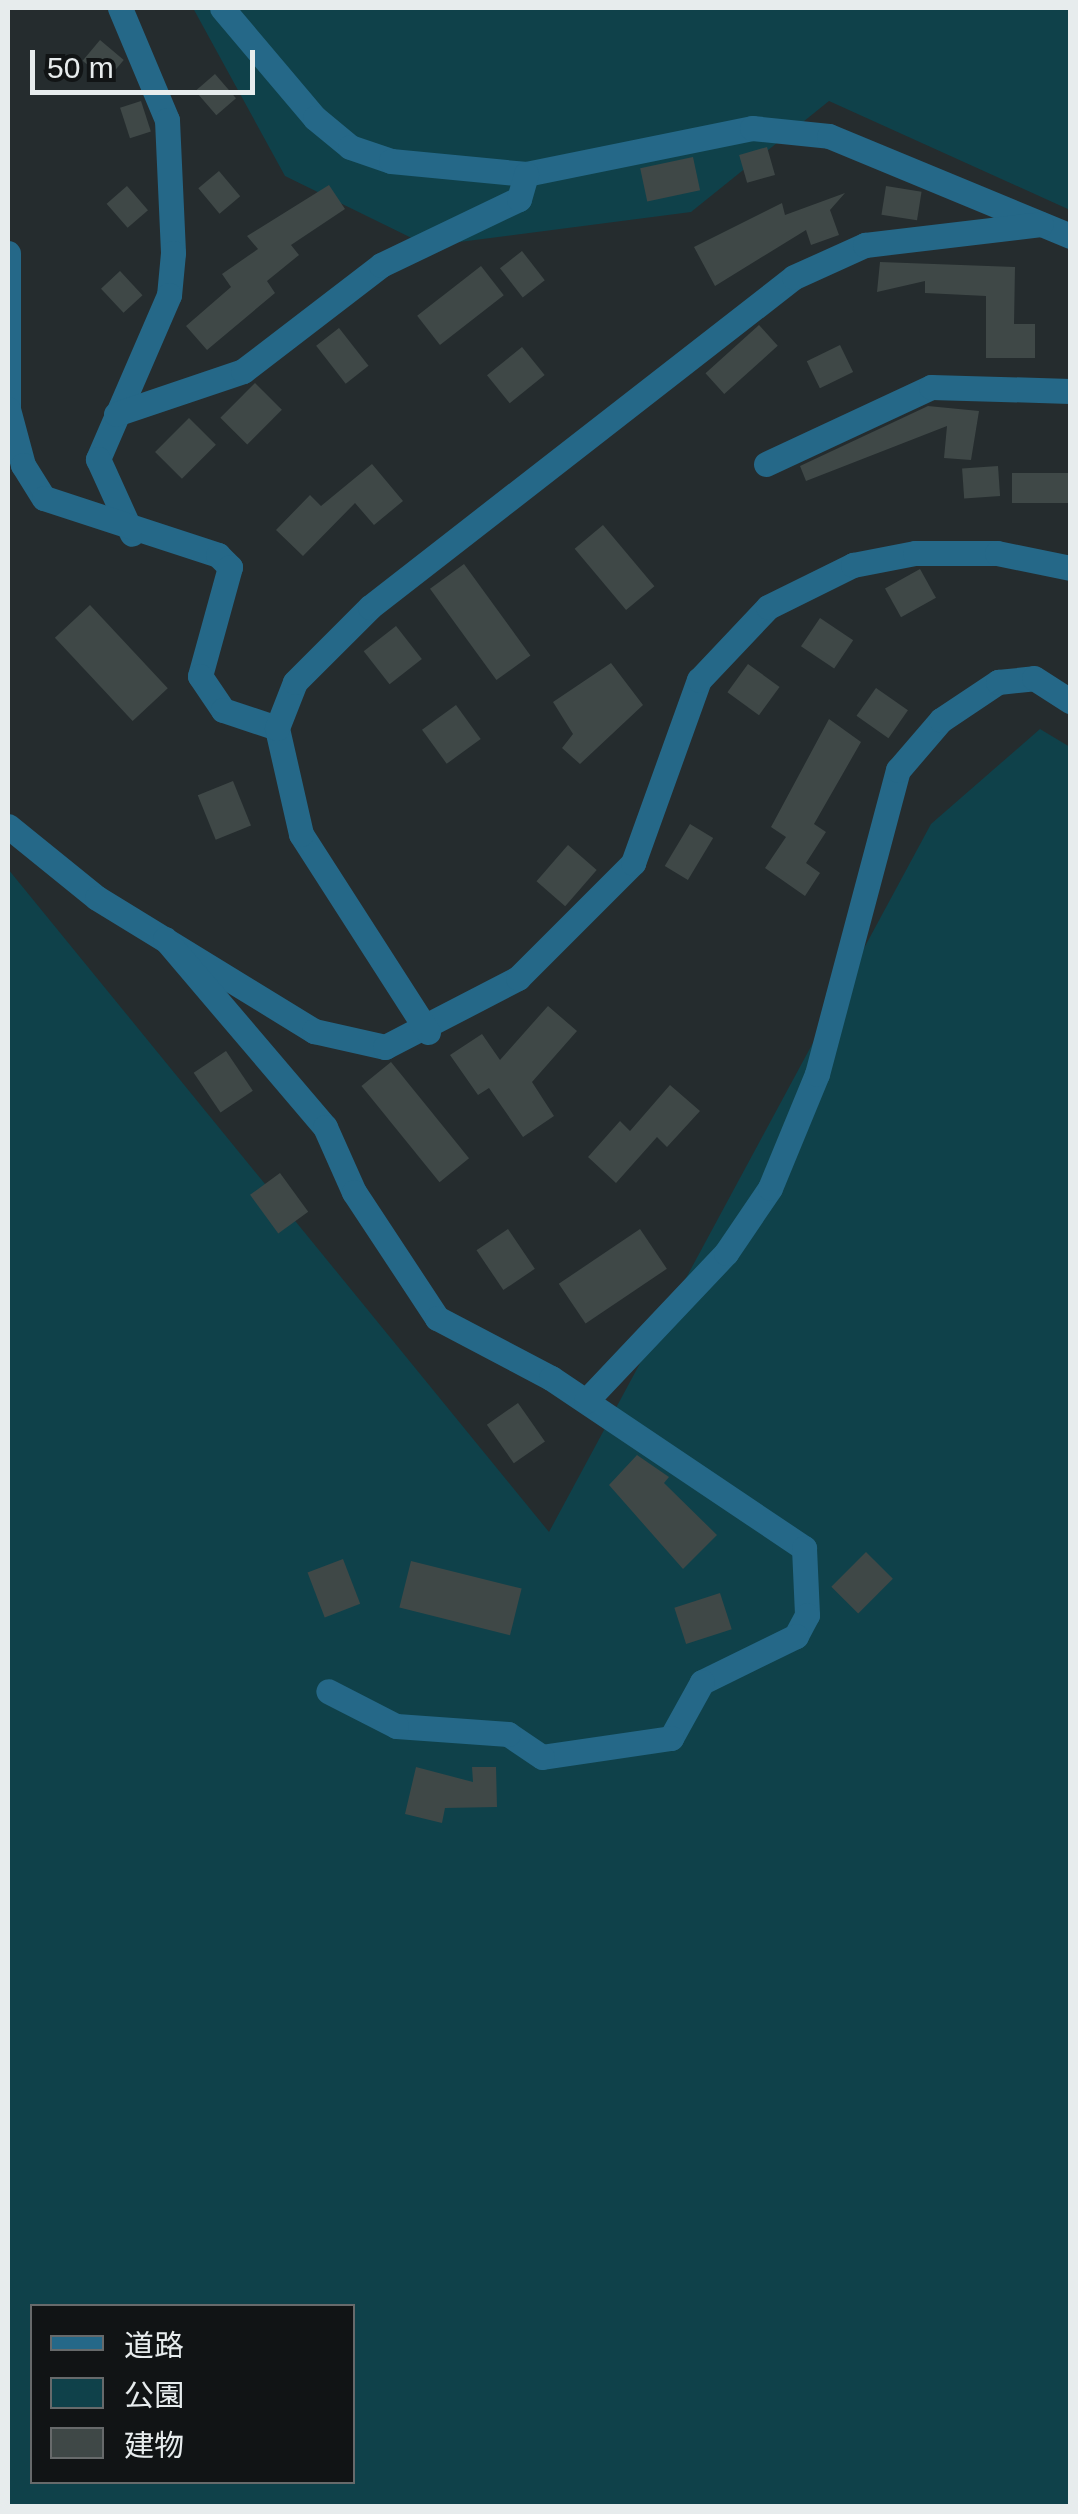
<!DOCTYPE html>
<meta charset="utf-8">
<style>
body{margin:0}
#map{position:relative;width:1078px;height:2514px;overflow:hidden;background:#252c2e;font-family:Helvetica,"Noto Sans JP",sans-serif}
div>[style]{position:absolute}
.green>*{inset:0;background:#0f414a}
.building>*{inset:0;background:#3f4847;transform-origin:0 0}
.minor>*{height:25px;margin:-12.5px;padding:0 12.5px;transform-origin:12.5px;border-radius:12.5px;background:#256888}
span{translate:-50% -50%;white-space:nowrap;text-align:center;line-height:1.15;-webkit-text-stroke:8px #111415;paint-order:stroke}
.frame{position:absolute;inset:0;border:10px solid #e7eced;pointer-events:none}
.legend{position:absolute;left:30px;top:2304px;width:325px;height:180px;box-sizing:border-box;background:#111415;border:2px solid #676a6b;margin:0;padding:12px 18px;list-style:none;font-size:30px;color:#e7eced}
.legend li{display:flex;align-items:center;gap:20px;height:50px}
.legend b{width:50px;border:2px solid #676a6b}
.scale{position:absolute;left:30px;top:50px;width:225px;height:45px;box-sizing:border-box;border:5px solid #e7eced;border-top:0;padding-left:12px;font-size:30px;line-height:35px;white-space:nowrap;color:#e7eced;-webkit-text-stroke:8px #111415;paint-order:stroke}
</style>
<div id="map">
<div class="green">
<i style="clip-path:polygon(193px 8px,1070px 8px,1070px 210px,829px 101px,691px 212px,428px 246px,285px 176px)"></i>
<i style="clip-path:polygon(evenodd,1040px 729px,1070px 747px,1070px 2506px,8px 2506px,8px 869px,549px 1532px,931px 824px,1040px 729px,32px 2306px,352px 2306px,352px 2482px,32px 2482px,32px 2306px)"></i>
</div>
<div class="building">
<i style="left:100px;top:40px;width:31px;height:27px;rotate:40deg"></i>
<i style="left:215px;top:74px;width:32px;height:26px;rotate:49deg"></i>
<i style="left:141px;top:101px;width:32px;height:22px;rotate:72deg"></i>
<i style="left:767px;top:147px;width:29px;height:29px;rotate:74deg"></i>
<i style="left:693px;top:157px;width:34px;height:54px;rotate:78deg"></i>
<i style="left:219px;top:171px;width:33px;height:27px;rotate:50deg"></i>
<i style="clip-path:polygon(329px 185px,345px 209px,291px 245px,299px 255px,267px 281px,275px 293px,207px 350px,186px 326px,231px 287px,222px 274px,258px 249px,247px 236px)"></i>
<i style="left:127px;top:186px;width:32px;height:27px;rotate:49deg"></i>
<i style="left:886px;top:186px;width:36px;height:29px;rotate:9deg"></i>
<i style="clip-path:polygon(845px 193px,830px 210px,839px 235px,811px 245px,806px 230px,715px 286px,694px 247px,782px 203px,785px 215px)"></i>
<i style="left:522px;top:251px;width:37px;height:28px;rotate:52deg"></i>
<i style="clip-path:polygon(880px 262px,1015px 267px,1014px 324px,1035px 324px,1035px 358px,986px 358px,986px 296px,925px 293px,925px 281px,877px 292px)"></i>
<i style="left:481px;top:266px;width:37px;height:81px;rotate:52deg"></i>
<i style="left:120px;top:271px;width:33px;height:26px;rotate:47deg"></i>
<i style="left:759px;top:325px;width:28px;height:72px;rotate:48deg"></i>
<i style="left:339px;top:328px;width:48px;height:29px;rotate:52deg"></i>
<i style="left:840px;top:345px;width:30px;height:37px;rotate:64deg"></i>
<i style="left:522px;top:347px;width:36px;height:45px;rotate:51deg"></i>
<i style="left:255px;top:383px;width:38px;height:49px;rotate:45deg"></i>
<i style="clip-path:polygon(928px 406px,979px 411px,971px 460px,944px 458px,947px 426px,806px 481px,800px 466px)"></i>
<i style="left:189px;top:418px;width:38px;height:48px;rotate:45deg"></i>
<i style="clip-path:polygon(372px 464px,403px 501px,374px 525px,355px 503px,303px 556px,276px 530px,310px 495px,321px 506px)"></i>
<i style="left:998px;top:466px;width:30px;height:36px;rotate:86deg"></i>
<i style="left:1070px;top:473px;width:30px;height:58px;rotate:90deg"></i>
<i style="left:603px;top:525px;width:80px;height:37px;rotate:50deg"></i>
<i style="left:464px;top:564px;width:113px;height:42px;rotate:54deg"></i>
<i style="left:920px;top:569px;width:33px;height:40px;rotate:61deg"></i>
<i style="left:90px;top:605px;width:114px;height:48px;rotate:47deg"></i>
<i style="left:820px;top:618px;width:40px;height:34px;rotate:34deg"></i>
<i style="left:396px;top:626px;width:42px;height:41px;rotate:52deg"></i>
<i style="clip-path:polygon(611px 663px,643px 705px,580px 764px,562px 748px,573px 734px,553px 702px)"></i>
<i style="left:748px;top:664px;width:39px;height:35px;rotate:36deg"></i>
<i style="left:876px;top:688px;width:39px;height:34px;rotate:35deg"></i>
<i style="left:456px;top:705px;width:42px;height:42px;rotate:54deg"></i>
<i style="clip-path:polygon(829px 719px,861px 742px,814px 824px,826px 832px,806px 863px,820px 873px,805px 896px,765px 868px,786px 837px,771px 827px)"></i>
<i style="left:233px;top:781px;width:48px;height:38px;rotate:68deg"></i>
<i style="left:690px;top:824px;width:27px;height:49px;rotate:31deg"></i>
<i style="left:568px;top:845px;width:38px;height:48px;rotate:41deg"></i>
<i style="clip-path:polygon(548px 1006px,577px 1031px,532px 1082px,554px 1116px,523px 1137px,489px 1088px,478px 1095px,450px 1055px,482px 1034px,500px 1060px)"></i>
<i style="left:226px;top:1051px;width:48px;height:39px;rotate:56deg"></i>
<i style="left:391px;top:1062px;width:124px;height:38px;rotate:51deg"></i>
<i style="clip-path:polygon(670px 1085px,700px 1111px,667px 1147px,657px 1137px,616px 1183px,588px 1157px,620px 1121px,630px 1131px)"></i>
<i style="left:280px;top:1173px;width:48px;height:37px;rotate:54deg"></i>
<i style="left:508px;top:1229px;width:48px;height:38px;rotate:56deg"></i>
<i style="left:640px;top:1229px;width:48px;height:98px;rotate:56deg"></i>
<i style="left:518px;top:1403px;width:47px;height:38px;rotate:55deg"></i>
<i style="clip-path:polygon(637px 1455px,669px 1477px,664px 1483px,717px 1535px,683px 1569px,609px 1485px)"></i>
<i style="left:866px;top:1552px;width:38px;height:49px;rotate:45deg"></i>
<i style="left:343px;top:1559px;width:48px;height:38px;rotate:69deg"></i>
<i style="left:411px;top:1561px;width:114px;height:48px;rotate:14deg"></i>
<i style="left:720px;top:1593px;width:38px;height:48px;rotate:72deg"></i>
<i style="clip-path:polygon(416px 1767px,473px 1782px,472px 1767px,496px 1767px,497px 1807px,445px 1808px,442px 1823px,405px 1814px)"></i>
</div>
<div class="minor">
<i style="left:120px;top:8px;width:121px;rotate:67.2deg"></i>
<i style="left:167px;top:120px;width:133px;rotate:87.4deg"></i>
<i style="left:173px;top:253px;width:42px;rotate:95.4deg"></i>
<i style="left:169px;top:295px;width:179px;rotate:113.4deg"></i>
<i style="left:98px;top:459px;width:82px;rotate:65.6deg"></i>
<i style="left:222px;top:8px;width:144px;rotate:49.8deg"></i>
<i style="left:315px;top:118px;width:45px;rotate:39.6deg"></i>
<i style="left:350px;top:147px;width:43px;rotate:18.9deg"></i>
<i style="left:391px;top:161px;width:136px;rotate:5.5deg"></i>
<i style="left:526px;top:174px;width:231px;rotate:-11.5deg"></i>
<i style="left:752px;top:128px;width:77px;rotate:5.9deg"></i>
<i style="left:829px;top:136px;width:261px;rotate:22.5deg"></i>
<i style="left:8px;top:253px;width:156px;rotate:90deg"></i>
<i style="left:8px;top:409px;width:58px;rotate:75deg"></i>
<i style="left:23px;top:465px;width:39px;rotate:58deg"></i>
<i style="left:44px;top:498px;width:183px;rotate:18.1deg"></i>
<i style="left:218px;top:555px;width:17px;rotate:45deg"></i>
<i style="left:230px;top:567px;width:113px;rotate:105.4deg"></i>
<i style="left:200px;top:676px;width:41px;rotate:55.9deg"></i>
<i style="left:223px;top:710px;width:57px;rotate:18.4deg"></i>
<i style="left:116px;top:414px;width:134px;rotate:-18.7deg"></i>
<i style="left:243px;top:371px;width:174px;rotate:-37.5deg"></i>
<i style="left:381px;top:265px;width:153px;rotate:-25.6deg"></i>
<i style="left:519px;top:199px;width:26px;rotate:-74deg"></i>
<i style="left:766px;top:464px;width:182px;rotate:-25deg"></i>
<i style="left:931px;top:387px;width:139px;rotate:1.6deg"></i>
<i style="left:8px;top:826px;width:114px;rotate:39deg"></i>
<i style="left:97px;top:898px;width:255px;rotate:31.5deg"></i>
<i style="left:314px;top:1031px;width:73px;rotate:12.7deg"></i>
<i style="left:385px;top:1047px;width:150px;rotate:-27.4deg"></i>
<i style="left:518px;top:978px;width:163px;rotate:-45deg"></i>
<i style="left:633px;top:863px;width:195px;rotate:-70.2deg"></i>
<i style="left:699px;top:680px;width:100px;rotate:-46.6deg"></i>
<i style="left:768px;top:607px;width:95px;rotate:-26.3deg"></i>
<i style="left:853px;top:565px;width:63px;rotate:-11deg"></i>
<i style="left:915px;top:553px;width:82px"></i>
<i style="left:997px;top:553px;width:75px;rotate:11.6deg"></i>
<i style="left:165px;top:939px;width:247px;rotate:49.6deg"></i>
<i style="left:325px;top:1127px;width:71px;rotate:66deg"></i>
<i style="left:354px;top:1192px;width:151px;rotate:56.6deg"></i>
<i style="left:437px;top:1318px;width:129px;rotate:27.8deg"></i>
<i style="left:551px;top:1378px;width:305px;rotate:33.9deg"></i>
<i style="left:804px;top:1548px;width:67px;rotate:87.4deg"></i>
<i style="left:807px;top:1615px;width:24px;rotate:118deg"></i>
<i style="left:796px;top:1636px;width:105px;rotate:153.9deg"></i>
<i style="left:702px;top:1682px;width:64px;rotate:119deg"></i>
<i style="left:671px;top:1738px;width:130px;rotate:171.6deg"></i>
<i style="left:542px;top:1757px;width:41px;rotate:-145.9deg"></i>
<i style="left:508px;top:1734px;width:112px;rotate:-175.9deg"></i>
<i style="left:396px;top:1726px;width:76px;rotate:-152.8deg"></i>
<i style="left:428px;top:1032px;width:235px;rotate:-122.7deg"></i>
<i style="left:301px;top:834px;width:109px;rotate:-102.8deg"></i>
<i style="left:277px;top:728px;width:49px;rotate:-68.6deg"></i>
<i style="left:295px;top:682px;width:106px;rotate:-45deg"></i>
<i style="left:370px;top:607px;width:537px;rotate:-37.89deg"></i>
<i style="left:794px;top:277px;width:78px;rotate:-24.3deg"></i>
<i style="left:865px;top:245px;width:177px;rotate:-6.8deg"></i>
<i style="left:586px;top:1401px;width:204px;rotate:-46.6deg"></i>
<i style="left:726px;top:1253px;width:78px;rotate:-55.9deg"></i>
<i style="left:770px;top:1188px;width:123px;rotate:-67.6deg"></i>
<i style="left:817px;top:1074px;width:315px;rotate:-75.1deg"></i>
<i style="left:898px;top:770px;width:66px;rotate:-49.3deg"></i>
<i style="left:941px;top:720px;width:69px;rotate:-33.7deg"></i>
<i style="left:998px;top:682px;width:36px;rotate:-6deg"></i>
<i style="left:1034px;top:678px;width:43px;rotate:32.6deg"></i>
</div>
<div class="frame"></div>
<ul class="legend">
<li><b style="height:12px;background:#256888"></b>道路</li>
<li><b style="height:28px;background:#0f414a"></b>公園</li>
<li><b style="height:28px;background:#3f4847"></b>建物</li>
</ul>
<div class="scale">50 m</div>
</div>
